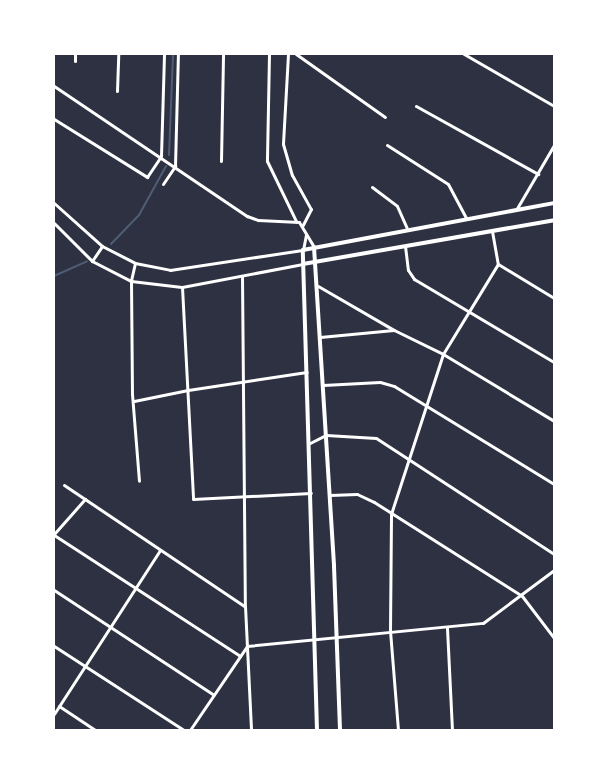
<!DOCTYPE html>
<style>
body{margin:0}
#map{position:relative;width:608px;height:784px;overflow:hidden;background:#2d3142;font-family:"Crimson Pro",serif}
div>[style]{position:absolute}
.stream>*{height:2px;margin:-1px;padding:0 1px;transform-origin:1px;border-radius:1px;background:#4f5d75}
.minor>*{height:3px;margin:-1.5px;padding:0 1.5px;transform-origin:1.5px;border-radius:1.5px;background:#fff}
.tertiary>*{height:4px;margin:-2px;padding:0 2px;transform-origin:2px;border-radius:2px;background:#fff}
span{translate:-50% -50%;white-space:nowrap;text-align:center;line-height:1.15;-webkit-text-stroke:4px #fff;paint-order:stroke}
.frame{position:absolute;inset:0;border:55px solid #fff;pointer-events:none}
</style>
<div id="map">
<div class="stream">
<i style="left:169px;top:155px;width:101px;rotate:-87.7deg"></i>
<i style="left:111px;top:244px;width:40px;rotate:-46deg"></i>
<i style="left:139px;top:215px;width:56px;rotate:-61.1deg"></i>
<i style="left:54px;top:276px;width:36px;rotate:-24deg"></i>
</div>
<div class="minor">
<i style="left:269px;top:54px;width:107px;rotate:91.1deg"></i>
<i style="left:267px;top:161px;width:67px;rotate:64.2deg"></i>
<i style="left:288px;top:54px;width:90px;rotate:93.2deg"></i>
<i style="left:283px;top:144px;width:32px;rotate:74deg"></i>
<i style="left:292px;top:175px;width:39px;rotate:61deg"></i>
<i style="left:311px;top:209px;width:18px;rotate:117deg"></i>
<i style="left:296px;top:54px;width:109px;rotate:35.3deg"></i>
<i style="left:464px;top:54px;width:104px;rotate:30deg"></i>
<i style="left:75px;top:61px;width:7px;rotate:-90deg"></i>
<i style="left:54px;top:86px;width:233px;rotate:34deg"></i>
<i style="left:247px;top:216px;width:12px;rotate:20deg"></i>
<i style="left:258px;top:220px;width:41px;rotate:2.8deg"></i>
<i style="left:299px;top:222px;width:29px;rotate:59deg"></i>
<i style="left:117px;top:91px;width:37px;rotate:-88deg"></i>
<i style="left:416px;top:106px;width:140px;rotate:29.1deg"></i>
<i style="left:54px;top:119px;width:110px;rotate:31.9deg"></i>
<i style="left:147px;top:177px;width:25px;rotate:-56deg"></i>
<i style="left:161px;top:156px;width:102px;rotate:-88.3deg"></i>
<i style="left:387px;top:145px;width:72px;rotate:32.6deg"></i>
<i style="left:448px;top:184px;width:38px;rotate:62deg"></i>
<i style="left:221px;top:161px;width:107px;rotate:-88.9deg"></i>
<i style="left:163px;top:184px;width:22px;rotate:-56deg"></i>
<i style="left:175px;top:166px;width:112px;rotate:-88.5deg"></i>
<i style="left:372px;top:187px;width:31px;rotate:37deg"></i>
<i style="left:397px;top:206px;width:24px;rotate:66deg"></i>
<i style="left:54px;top:203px;width:64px;rotate:41.9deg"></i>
<i style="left:102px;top:246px;width:37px;rotate:27deg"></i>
<i style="left:135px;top:263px;width:36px;rotate:11deg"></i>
<i style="left:170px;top:270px;width:134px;rotate:-8.6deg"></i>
<i style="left:303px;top:250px;width:16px;rotate:-79deg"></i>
<i style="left:516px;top:210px;width:75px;rotate:-59.7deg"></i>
<i style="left:54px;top:223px;width:54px;rotate:45deg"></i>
<i style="left:92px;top:261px;width:44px;rotate:27.1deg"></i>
<i style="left:131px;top:281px;width:51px;rotate:6.7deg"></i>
<i style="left:182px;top:287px;width:123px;rotate:-10.8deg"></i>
<i style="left:492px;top:231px;width:34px;rotate:80deg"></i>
<i style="left:498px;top:264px;width:66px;rotate:31.3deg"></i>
<i style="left:405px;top:246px;width:24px;rotate:83deg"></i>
<i style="left:408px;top:270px;width:11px;rotate:56deg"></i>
<i style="left:414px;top:279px;width:163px;rotate:30.7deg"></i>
<i style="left:92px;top:261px;width:18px;rotate:-56deg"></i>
<i style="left:135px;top:263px;width:18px;rotate:103deg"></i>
<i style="left:131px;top:281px;width:113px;rotate:89.5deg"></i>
<i style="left:132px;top:394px;width:87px;rotate:85.4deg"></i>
<i style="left:242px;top:276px;width:330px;rotate:89.5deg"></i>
<i style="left:245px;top:606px;width:124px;rotate:87.2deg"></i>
<i style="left:318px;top:286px;width:88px;rotate:30.1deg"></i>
<i style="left:394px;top:330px;width:55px;rotate:26.1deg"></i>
<i style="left:443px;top:354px;width:130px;rotate:31.1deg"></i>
<i style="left:182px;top:287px;width:212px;rotate:87deg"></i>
<i style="left:193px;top:499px;width:118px;rotate:-2.9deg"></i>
<i style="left:320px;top:337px;width:74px;rotate:-5.4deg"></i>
<i style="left:323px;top:385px;width:57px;rotate:-3deg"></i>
<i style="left:380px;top:382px;width:15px;rotate:16deg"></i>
<i style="left:394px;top:386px;width:188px;rotate:31.5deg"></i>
<i style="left:134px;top:401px;width:55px;rotate:-11.5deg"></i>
<i style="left:188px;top:390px;width:120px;rotate:-8.6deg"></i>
<i style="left:310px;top:443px;width:18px;rotate:-27deg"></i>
<i style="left:326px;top:435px;width:50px;rotate:3.4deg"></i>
<i style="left:376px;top:438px;width:212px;rotate:33.1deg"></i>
<i style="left:64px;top:485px;width:217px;rotate:33.9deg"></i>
<i style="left:330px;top:495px;width:27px;rotate:-2deg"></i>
<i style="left:357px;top:494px;width:19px;rotate:25deg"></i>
<i style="left:374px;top:502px;width:175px;rotate:32.4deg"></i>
<i style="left:522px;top:596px;width:53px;rotate:52.7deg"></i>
<i style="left:54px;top:534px;width:47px;rotate:-48.5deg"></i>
<i style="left:54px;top:535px;width:222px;rotate:33deg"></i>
<i style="left:54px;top:590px;width:191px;rotate:33.3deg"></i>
<i style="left:447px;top:628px;width:102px;rotate:87.2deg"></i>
<i style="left:54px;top:646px;width:155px;rotate:32.9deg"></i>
<i style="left:59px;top:706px;width:43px;rotate:33.7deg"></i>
<i style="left:54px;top:714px;width:195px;rotate:-57.1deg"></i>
<i style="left:190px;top:730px;width:102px;rotate:-55.8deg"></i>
<i style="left:247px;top:646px;width:237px;rotate:-5.6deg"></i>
<i style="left:483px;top:623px;width:89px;rotate:-36.7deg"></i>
<i style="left:398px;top:730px;width:100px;rotate:-94.6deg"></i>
<i style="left:390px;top:630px;width:116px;rotate:-89.5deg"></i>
<i style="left:391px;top:514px;width:168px;rotate:-72deg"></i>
<i style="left:443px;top:354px;width:105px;rotate:-58.6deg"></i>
</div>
<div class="tertiary">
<i style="left:314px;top:247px;width:320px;rotate:86.4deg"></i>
<i style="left:334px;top:566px;width:164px;rotate:87.9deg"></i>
<i style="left:303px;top:264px;width:255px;rotate:-9.9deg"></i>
<i style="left:317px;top:730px;width:480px;rotate:-91.7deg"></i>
<i style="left:303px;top:250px;width:255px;rotate:-10.6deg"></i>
</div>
<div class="frame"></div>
</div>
